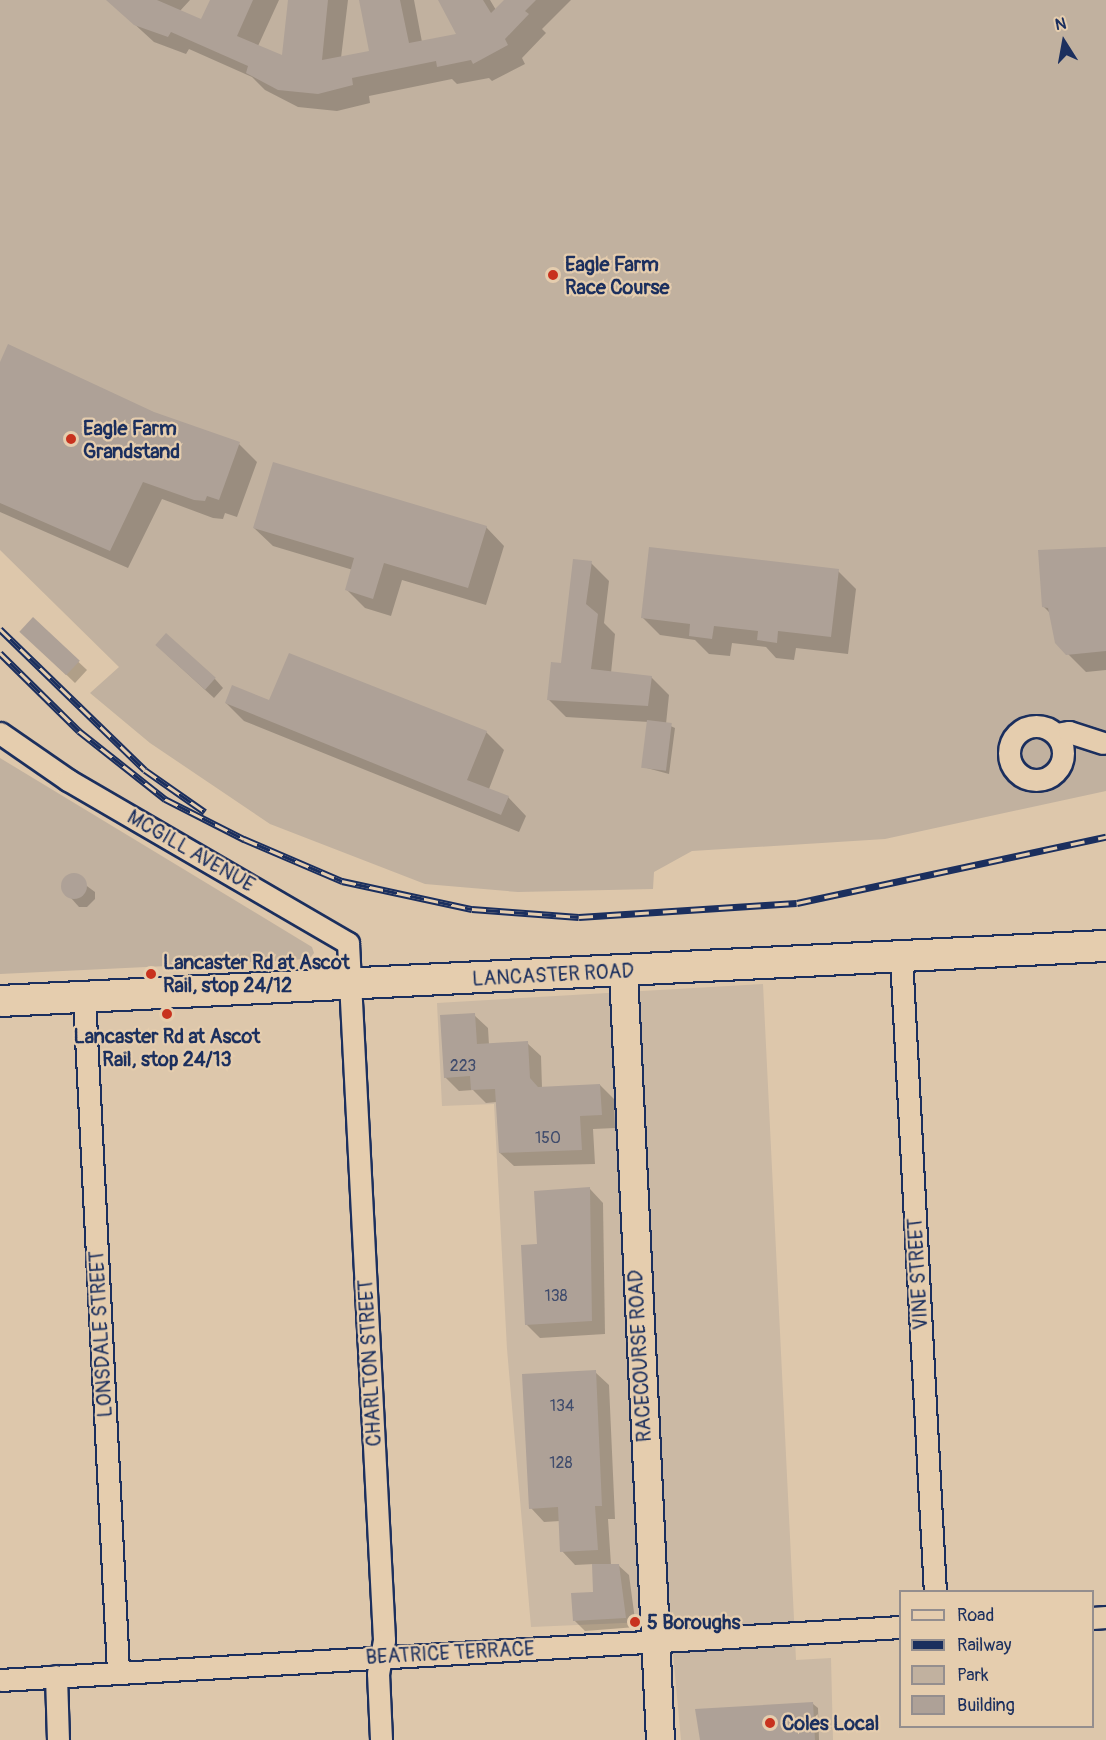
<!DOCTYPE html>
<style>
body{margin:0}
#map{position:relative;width:1106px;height:1740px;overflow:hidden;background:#ddc7ab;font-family:Pangolin,sans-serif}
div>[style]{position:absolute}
.built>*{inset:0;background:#cbb9a4}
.green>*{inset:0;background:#c1b19f}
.shadow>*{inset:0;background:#0003}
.building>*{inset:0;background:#aea197;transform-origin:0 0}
.round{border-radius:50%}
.roads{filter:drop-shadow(2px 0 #1b2f5e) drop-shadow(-2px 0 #1b2f5e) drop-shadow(0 2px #1b2f5e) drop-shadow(0 -2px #1b2f5e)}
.minor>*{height:21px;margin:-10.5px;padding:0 10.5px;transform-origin:10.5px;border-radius:10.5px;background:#e5cdae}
.minor>.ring{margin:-10.5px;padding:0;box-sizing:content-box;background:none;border:21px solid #e5cdae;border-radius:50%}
.tertiary>*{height:27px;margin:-13.5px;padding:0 13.5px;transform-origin:13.5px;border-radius:13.5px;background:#e5cdae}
.secondary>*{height:30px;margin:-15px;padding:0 15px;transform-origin:15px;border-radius:15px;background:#e5cdae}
.rail>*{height:7px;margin-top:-3.5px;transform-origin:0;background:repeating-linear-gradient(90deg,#e5cdae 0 14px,#1b2f5e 0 28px);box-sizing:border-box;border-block:2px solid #1b2f5e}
.dots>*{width:16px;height:16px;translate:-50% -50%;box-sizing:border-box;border:3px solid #e5cdae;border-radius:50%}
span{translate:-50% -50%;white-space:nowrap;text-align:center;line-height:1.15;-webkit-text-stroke:4.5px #e5cdae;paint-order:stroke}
.number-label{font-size:16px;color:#404c6c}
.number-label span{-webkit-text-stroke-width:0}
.poi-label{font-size:20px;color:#1b2f5e;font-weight:700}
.left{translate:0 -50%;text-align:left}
.street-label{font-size:20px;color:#1b2f5e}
.legend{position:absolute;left:899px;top:1590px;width:195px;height:138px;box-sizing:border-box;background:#e5cdae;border:2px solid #948e8e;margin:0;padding:8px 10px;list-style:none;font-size:18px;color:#1b2f5e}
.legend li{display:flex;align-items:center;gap:12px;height:30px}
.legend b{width:30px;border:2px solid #948e8e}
.north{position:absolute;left:1034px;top:12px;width:60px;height:60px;-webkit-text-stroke:4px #e5cdae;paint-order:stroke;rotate:349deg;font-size:16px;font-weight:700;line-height:24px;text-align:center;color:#1b2f5e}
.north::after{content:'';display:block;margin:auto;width:21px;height:27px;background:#1b2f5e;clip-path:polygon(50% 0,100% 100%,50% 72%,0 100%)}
</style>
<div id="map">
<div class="built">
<i style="clip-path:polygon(763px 984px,796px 1660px,831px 1658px,833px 1740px,681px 1740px,670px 1621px,531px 1627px,507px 1349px,494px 1104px,442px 1106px,437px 1003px)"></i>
</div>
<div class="green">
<i style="clip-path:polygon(0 0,1106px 0,1106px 791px,885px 839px,692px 851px,654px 872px,653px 889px,518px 892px,425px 884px,270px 824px,150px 743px,90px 693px,119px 667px,0 550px)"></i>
<i style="clip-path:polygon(0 758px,312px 947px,314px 953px,310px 958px,294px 960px,0 974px)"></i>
</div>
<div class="shadow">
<i style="clip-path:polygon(108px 0,190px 0,179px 12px,202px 21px,211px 0,279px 0,258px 46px,284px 58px,290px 0,348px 0,341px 58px,371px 52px,360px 0,414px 0,422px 42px,459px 35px,439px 0,490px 0,496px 10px,506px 0,571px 0,542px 29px,546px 33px,522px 58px,525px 64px,492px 81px,489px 78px,457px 84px,452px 79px,369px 96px,370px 103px,337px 111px,298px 107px,265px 90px,252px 77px,189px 49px,186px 54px,154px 42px)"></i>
<i style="clip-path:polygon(0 365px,239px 444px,257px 462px,237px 517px,225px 513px,223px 519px,213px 518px,162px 499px,128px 568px,0 512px)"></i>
<i style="clip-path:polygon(486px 527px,504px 546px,486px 605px,402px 580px,391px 616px,365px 608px,347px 590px,353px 570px,273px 546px,254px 528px)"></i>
<i style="clip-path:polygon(1106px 550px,1106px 670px,1086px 672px,1056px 642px,1051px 614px,1044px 607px)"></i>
<i style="clip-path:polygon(591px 563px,609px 581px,604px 623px,615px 634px,611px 673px,651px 677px,669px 695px,666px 724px,675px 728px,669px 774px,643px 767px,649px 722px,566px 717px,548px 699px,563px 665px)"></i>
<i style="clip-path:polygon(838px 571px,856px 589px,848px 654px,796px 648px,794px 660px,776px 658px,766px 647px,732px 643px,730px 656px,709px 654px,695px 640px,660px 635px,642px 617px)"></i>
<i style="clip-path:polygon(33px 619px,87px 670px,75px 683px,30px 640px)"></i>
<i style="clip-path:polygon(166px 654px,215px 679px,223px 688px,214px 698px)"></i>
<i style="clip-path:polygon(270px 702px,486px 732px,504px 750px,489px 789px,508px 797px,526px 816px,519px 832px,244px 721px,226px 703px)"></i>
<i style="clip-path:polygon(72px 875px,95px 892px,95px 899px,87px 907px,79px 907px,63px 889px,66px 878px)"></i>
<i style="clip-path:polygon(474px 1015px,488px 1028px,489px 1045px,527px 1043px,541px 1056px,542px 1088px,600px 1085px,614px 1099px,615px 1128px,593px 1129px,595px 1164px,514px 1166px,500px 1153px,497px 1102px,486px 1103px,473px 1090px,459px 1091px,445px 1077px)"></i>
<i style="clip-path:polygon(590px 1189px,603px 1203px,605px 1334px,540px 1338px,526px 1324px,538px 1246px)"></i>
<i style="clip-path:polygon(595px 1372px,609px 1385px,615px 1519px,608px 1519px,611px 1565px,618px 1565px,629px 1575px,636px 1627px,585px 1631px,574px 1620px,594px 1593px,594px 1564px,575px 1565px,562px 1551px,560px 1521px,544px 1522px,531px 1508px)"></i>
<i style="clip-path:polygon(813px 1704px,818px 1708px,819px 1740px,702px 1740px)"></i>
</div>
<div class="building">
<i style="clip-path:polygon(106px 0,157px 0,201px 19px,210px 0,253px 0,237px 36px,282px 55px,288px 0,328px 0,322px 60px,369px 51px,359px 0,400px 0,409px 43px,456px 34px,438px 0,483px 0,491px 13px,504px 0,536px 0,525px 11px,529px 14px,505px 39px,508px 45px,473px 64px,471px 60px,437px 67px,436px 61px,352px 78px,353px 85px,318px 94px,278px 90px,246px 73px,248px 66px,171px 32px,168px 37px,134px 25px)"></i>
<i style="clip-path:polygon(8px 344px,154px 412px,240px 442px,219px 500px,207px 496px,205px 501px,194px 500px,143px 482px,110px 551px,0 503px,0 362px)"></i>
<i style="clip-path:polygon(273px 462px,487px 526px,468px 588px,384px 563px,373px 599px,345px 590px,354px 558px,253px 528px)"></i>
<i style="clip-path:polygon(649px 547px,839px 569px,831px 637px,778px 631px,777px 643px,757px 640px,758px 631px,714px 626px,712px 639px,689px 636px,690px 624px,641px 618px)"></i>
<i style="clip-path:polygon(1106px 547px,1106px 651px,1066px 655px,1055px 643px,1048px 608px,1042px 607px,1038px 550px)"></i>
<i style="clip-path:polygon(573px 559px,592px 561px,586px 604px,598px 614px,591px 669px,652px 676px,648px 706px,547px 700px,551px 662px,561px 663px)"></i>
<i style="left:33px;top:617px;width:64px;height:20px;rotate:43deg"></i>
<i style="left:166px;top:633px;width:67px;height:16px;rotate:42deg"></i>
<i style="clip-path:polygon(289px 653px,487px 731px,467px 780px,509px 796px,501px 815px,225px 703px,232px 685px,269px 700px)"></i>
<i style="left:647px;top:720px;width:25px;height:48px;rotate:7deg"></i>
<i class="round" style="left:61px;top:873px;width:26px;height:26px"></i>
<i style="clip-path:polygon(475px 1013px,477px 1044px,528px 1041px,530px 1078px,538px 1087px,600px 1084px,602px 1115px,580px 1116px,582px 1150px,499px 1153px,495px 1089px,471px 1090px,470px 1076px,444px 1078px,440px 1015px)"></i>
<i style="clip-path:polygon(590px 1187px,592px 1321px,525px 1325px,521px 1245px,537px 1244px,534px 1191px)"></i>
<i style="clip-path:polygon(596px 1370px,602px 1506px,595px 1506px,598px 1550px,560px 1552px,558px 1507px,529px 1509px,522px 1374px)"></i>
<i style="clip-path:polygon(592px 1564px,619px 1564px,626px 1618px,573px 1621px,571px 1593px,593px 1592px)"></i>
<i style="clip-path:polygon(813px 1702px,815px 1740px,700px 1740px,695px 1709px)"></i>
</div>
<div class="roads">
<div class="minor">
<i class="ring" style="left:1009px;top:726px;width:33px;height:33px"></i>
<i style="left:0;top:733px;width:83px;rotate:34.7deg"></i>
<i style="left:68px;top:780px;width:324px;rotate:30.2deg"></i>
<i style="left:348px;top:943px;width:698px;rotate:87.04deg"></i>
<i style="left:384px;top:1640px;width:34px;rotate:100deg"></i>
<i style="left:378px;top:1673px;width:67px;rotate:87.4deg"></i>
<i style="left:1056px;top:734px;width:13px;rotate:-9deg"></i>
<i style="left:1069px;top:732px;width:35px;rotate:18deg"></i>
<i style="left:901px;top:957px;width:636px;rotate:86.94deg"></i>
<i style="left:84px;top:997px;width:675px;rotate:87.11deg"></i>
<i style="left:1092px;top:1618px;width:14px;rotate:-4deg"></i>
<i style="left:56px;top:1676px;width:64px;rotate:88.2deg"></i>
<i style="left:0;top:1680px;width:902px;rotate:-3.37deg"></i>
</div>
<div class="tertiary">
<i style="left:623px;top:972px;width:769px;rotate:87.24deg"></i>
</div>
<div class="secondary">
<i style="left:0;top:1001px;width:1107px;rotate:-2.85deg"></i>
</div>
</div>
<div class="rail">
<i style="left:0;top:629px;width:202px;rotate:44.2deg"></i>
<i style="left:145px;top:770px;width:73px;rotate:35deg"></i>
<i style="left:0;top:653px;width:111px;rotate:44.6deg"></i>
<i style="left:79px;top:731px;width:110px;rotate:38.3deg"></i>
<i style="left:165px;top:799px;width:89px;rotate:26.9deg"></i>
<i style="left:244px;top:839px;width:107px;rotate:23.2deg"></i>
<i style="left:342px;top:881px;width:133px;rotate:12.2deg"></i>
<i style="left:472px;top:909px;width:107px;rotate:4.3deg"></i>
<i style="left:579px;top:917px;width:218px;rotate:-3.7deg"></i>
<i style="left:797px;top:903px;width:316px;rotate:-12.1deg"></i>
</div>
<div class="dots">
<i style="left:553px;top:275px;background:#c8321e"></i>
<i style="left:71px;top:439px;background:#c8321e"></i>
<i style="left:151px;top:974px;background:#c8321e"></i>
<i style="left:167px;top:1014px;background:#c8321e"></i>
<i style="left:635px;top:1622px;background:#c8321e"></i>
<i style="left:770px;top:1723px;background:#c8321e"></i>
</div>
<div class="number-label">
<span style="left:463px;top:1066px">223</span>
<span style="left:548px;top:1138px">150</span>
<span style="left:556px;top:1296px">138</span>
<span style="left:562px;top:1406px">134</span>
<span style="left:561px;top:1463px">128</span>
</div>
<div class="poi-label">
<span class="left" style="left:565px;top:276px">Eagle Farm<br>Race Course</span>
<span class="left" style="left:83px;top:440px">Eagle Farm<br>Grandstand</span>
<span class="left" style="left:163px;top:974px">Lancaster Rd at Ascot<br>Rail, stop 24/12</span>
<span style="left:167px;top:1048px">Lancaster Rd at Ascot<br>Rail, stop 24/13</span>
<span class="left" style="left:647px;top:1622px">5 Boroughs</span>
<span class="left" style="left:782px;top:1723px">Coles Local</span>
</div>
<div class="street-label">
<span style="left:191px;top:851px;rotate:30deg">MCGILL AVENUE</span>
<span style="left:553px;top:975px;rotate:-3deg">LANCASTER ROAD</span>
<span style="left:918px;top:1274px;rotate:-93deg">VINE STREET</span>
<span style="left:101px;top:1334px;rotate:-93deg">LONSDALE STREET</span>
<span style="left:640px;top:1356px;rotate:-93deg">RACECOURSE ROAD</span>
<span style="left:370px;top:1363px;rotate:-93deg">CHARLTON STREET</span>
<span style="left:450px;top:1653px;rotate:-3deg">BEATRICE TERRACE</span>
</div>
<ul class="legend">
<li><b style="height:8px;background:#e5cdae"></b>Road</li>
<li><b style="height:8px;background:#1b2f5e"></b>Railway</li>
<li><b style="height:16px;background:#c1b19f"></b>Park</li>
<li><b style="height:16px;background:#aea197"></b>Building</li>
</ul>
<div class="north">N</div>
</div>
